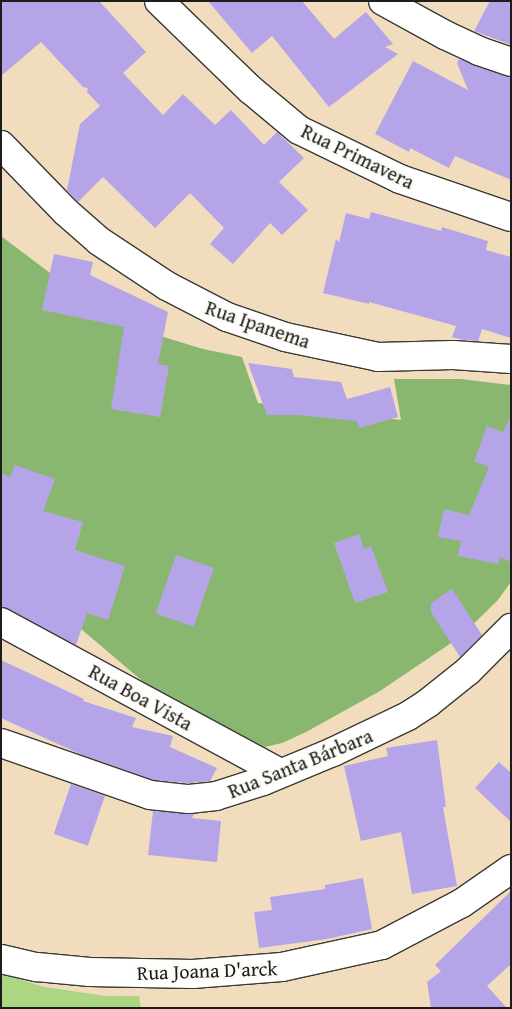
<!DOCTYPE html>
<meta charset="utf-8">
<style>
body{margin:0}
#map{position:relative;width:512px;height:1009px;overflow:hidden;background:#f1ddbd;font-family:"Gentium Book Plus",serif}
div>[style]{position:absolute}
.green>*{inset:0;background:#acd682}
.forest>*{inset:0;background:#89b770}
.building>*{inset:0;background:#b5a5e8;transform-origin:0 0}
.roads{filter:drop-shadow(1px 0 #3c3934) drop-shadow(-1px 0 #3c3934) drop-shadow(0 1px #3c3934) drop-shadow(0 -1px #3c3934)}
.minor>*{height:28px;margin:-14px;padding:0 14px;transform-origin:14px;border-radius:14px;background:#fff}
span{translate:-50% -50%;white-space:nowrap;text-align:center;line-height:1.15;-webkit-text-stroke:5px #fdfcf7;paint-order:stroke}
.street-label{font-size:20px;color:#1c1c1c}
.frame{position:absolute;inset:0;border:2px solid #1c1c1c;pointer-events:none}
</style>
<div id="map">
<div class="green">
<i style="clip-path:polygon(1px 974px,45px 987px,106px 996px,139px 996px,141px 1008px,1px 1008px)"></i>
</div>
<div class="forest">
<i style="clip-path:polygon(1px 236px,66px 285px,144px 331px,203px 349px,242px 357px,258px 403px,401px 420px,394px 379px,461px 379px,511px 385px,511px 582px,497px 601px,460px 637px,380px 691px,306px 732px,282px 743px,265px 747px,153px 690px,74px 623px,1px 579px)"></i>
</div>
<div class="building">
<i style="clip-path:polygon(1px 1px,99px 1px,146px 52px,123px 73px,163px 115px,183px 94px,215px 125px,231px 110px,264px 145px,277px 132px,304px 158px,279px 182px,308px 210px,282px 235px,270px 223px,233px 264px,210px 244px,224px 228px,190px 193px,155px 228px,103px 177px,78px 202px,67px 190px,80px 124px,100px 106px,87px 92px,88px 88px,83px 87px,41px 42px,1px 76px)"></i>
<i style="clip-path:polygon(208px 1px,302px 1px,334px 39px,366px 12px,393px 44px,385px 47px,398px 54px,329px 107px,272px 36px,252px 53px)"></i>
<i style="clip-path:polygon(490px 1px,511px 1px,511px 45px,474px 31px)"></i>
<i style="clip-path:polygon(459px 59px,511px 77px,511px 180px,455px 156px,449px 168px,410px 148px,409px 152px,375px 134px,413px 61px,468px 90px,457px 63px)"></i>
<i style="clip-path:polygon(371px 212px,441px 231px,442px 227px,488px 241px,486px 250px,511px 257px,511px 338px,482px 329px,478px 341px,464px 340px,452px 337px,456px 326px,369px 302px,369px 304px,323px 293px,336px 239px,339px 242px,346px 213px,369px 219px)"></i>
<i style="clip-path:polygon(54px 254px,93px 262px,90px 275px,168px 312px,158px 364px,169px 366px,160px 417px,111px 409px,124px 327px,42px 310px)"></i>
<i style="clip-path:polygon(248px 363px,292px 369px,294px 377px,341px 382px,347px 399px,390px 387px,398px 417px,359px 428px,357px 421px,297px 415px,267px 415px)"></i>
<i style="clip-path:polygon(511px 416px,511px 562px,500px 557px,498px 564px,458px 556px,461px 541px,438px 537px,444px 509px,469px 515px,489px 467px,474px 461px,487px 426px,503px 432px)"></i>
<i style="clip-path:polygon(15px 465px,55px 479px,43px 511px,83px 522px,75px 550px,125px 566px,108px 620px,87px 613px,76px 645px,1px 606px,1px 473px,10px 477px)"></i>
<i style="clip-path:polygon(359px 534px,364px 549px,371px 546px,388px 592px,355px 603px,334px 543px)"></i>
<i style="left:176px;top:555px;width:40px;height:62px;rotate:19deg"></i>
<i style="clip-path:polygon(452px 589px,482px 635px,460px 657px,431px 612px,431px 603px)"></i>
<i style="clip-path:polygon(1px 660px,84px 699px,83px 701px,136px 718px,132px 727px,173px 736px,170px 747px,217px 768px,210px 781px,189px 783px,153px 780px,82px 755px,1px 718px)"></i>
<i style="clip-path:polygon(437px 740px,446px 807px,443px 807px,457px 886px,412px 894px,401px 832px,361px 841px,344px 766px,388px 756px,386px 748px)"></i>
<i style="clip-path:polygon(499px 762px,511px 773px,511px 822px,475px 788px)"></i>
<i style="left:71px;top:784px;width:36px;height:53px;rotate:19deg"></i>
<i style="clip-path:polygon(153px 811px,194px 814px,192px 818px,221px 821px,217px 862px,148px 855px)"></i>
<i style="clip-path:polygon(363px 878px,372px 929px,327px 939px,259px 948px,254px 912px,272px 910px,270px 897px,325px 889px,325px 885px)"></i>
<i style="clip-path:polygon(511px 891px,511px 964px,487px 986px,507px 1008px,431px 1008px,427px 982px,441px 971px,435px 965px)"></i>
</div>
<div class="roads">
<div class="minor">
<i style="left:159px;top:1px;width:128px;rotate:44.1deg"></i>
<i style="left:251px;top:90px;width:62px;rotate:39.8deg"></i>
<i style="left:299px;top:130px;width:112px;rotate:25.9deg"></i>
<i style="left:400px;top:179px;width:117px;rotate:18.9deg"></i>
<i style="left:383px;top:1px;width:71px;rotate:28.7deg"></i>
<i style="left:445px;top:35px;width:38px;rotate:25deg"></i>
<i style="left:479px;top:51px;width:34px;rotate:19deg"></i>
<i style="left:1px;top:145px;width:93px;rotate:45.9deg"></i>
<i style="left:66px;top:212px;width:44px;rotate:41.3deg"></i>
<i style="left:99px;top:241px;width:82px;rotate:33.5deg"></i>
<i style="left:167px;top:286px;width:68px;rotate:27.3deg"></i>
<i style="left:227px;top:317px;width:61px;rotate:19deg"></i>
<i style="left:285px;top:337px;width:95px;rotate:12.1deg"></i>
<i style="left:378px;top:357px;width:75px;rotate:-1.5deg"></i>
<i style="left:453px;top:355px;width:58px;rotate:3.9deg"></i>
<i style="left:1px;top:622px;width:317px;rotate:28.4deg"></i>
<i style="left:1px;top:743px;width:158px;rotate:19.2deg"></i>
<i style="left:150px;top:795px;width:39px;rotate:6deg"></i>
<i style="left:189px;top:799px;width:27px;rotate:-6deg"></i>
<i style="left:216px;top:796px;width:49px;rotate:-17.7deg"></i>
<i style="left:263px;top:781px;width:76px;rotate:-22.5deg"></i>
<i style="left:333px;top:752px;width:83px;rotate:-25.6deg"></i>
<i style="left:408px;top:716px;width:24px;rotate:-33deg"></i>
<i style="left:428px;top:703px;width:51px;rotate:-38.7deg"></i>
<i style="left:468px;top:671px;width:61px;rotate:-45deg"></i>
<i style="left:1px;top:959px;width:37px;rotate:13deg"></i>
<i style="left:37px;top:967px;width:53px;rotate:5.4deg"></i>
<i style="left:90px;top:972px;width:103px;rotate:1.1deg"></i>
<i style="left:193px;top:974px;width:89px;rotate:-4.5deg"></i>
<i style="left:282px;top:967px;width:102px;rotate:-12.4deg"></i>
<i style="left:382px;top:945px;width:90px;rotate:-27.7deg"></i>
<i style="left:462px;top:903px;width:60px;rotate:-34.8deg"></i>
</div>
</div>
<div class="street-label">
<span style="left:358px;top:156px;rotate:26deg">Rua Primavera</span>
<span style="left:258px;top:324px;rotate:19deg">Rua Ipanema</span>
<span style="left:141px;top:697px;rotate:29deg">Rua Boa Vista</span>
<span style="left:300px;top:763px;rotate:-22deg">Rua Santa Bárbara</span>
<span style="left:207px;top:970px;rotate:-2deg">Rua Joana D'arck</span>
</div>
<div class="frame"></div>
</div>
